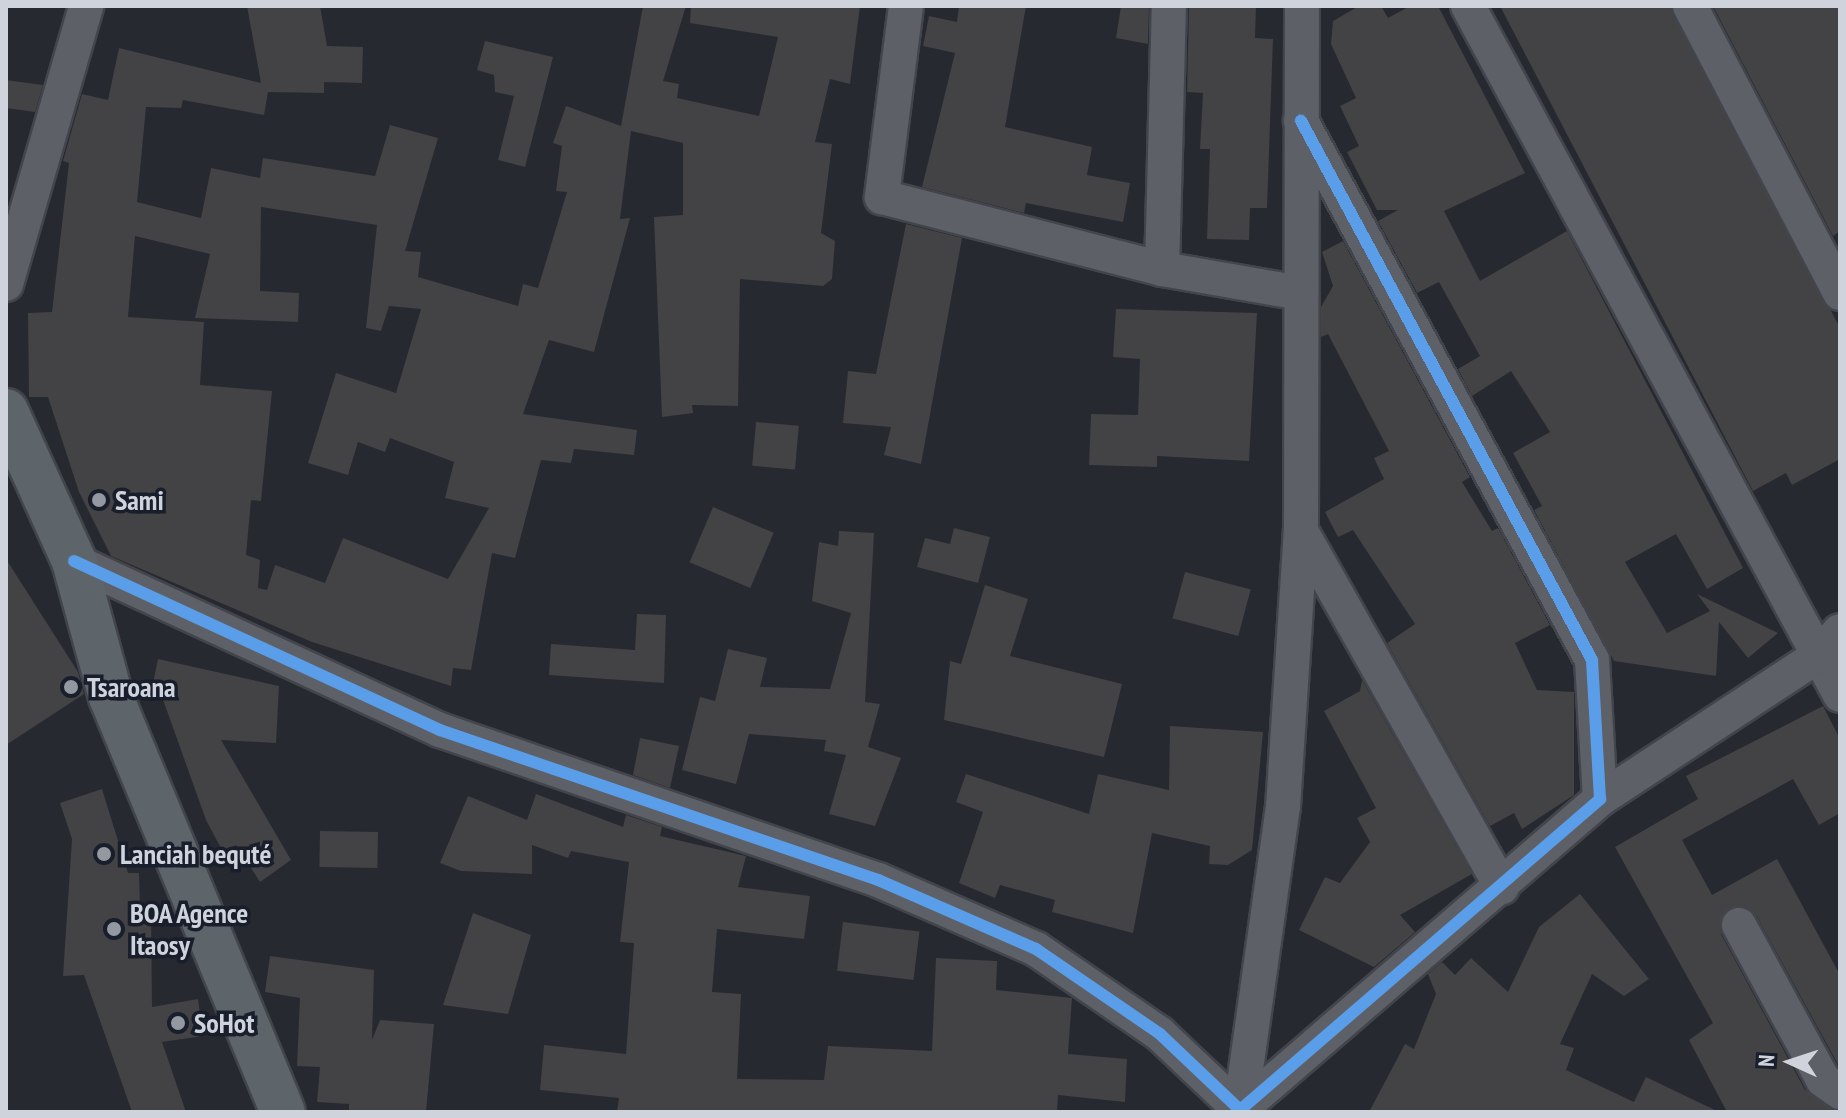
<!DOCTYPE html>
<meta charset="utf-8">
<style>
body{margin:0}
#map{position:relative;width:1846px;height:1118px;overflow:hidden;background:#262930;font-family:"PT Sans Narrow",sans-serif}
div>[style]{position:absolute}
.building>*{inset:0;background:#434244;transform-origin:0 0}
.roads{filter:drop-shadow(2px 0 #42454b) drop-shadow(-2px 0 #42454b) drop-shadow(0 2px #42454b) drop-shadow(0 -2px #42454b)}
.street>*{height:34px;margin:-17px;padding:0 17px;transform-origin:17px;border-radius:17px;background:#5d6066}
.secondary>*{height:44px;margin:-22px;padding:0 22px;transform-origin:22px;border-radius:22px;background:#5d646a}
.cycleway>*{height:12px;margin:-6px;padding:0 6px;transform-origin:6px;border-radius:6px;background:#5a9eea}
.dots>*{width:22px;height:22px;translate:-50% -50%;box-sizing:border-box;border:4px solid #181e2b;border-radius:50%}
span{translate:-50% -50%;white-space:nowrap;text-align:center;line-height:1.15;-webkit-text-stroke:7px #181e2b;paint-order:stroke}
.poi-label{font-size:28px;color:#cfd3dc;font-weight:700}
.left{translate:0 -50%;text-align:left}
.frame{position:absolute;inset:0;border:8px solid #cfd3dc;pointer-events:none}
.north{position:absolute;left:1750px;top:1022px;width:80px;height:80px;-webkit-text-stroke:6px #181e2b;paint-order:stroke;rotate:273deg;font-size:22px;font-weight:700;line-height:32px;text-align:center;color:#cfd3dc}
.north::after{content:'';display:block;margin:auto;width:28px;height:36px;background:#cfd3dc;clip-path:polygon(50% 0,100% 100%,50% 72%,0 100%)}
</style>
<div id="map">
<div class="building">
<i style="clip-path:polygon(evenodd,247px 6px,320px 6px,327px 46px,363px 47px,362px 83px,324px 82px,324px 93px,268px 92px,264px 115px,183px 100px,181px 108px,146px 107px,137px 202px,201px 218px,211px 168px,260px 178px,263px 158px,375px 176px,390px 125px,438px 138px,405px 251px,421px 252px,418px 277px,518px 306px,523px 284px,538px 288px,567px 192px,556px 191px,562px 146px,553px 143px,566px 106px,621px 126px,643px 6px,686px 6px,663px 81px,679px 84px,677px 98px,759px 116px,778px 37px,690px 23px,691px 6px,860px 6px,850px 84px,830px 79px,815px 142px,832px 144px,821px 233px,835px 241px,832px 279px,823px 286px,740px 279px,738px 406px,692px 405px,693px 413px,662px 417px,654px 217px,683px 215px,683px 143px,631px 131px,620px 219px,630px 218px,594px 352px,549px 340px,523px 414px,637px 430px,634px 455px,574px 449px,571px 463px,541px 460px,515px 558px,492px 553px,471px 670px,453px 668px,451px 686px,312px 642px,111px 556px,79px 492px,48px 397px,29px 397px,28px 313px,52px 312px,69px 163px,63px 161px,82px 94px,108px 100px,119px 48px,261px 83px,247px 6px,261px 207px,377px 225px,366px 328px,381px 331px,389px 306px,421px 309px,396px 393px,336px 373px,308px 463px,348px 475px,358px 442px,385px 452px,390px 438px,454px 462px,445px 498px,489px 508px,448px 579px,343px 538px,325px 583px,275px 565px,267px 590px,258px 588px,260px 560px,246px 555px,251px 500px,261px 501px,272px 391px,200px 385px,204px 322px,128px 317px,135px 236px,210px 254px,195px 318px,298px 322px,299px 293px,260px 291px,261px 207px)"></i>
<i style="clip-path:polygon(959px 6px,1026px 6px,1005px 127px,1092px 147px,1087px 175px,1130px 183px,1123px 222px,1026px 203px,1024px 213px,922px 187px,955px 53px,923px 46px,929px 16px,957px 22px)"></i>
<i style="clip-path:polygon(1121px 6px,1149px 6px,1148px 44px,1116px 38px)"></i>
<i style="clip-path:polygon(1189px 6px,1256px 6px,1255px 38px,1273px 39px,1267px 208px,1250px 208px,1249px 240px,1207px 239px,1210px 149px,1200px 149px,1203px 93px,1187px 92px)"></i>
<i style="clip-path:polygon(1359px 6px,1381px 6px,1388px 18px,1410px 6px,1438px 6px,1525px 173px,1444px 211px,1480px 281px,1567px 231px,1743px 568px,1707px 589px,1676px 534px,1625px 562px,1667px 633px,1710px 611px,1697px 594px,1778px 633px,1748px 658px,1719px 622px,1716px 676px,1614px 661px,1534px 510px,1542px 506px,1513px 453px,1550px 432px,1511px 371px,1472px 396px,1458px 369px,1480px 356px,1439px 282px,1417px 293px,1378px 221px,1398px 210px,1377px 210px,1347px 152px,1359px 146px,1340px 106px,1356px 98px,1331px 44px,1333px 21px)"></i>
<i style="clip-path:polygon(1500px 6px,1670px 6px,1840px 328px,1840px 459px,1792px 485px,1786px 473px,1753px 491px)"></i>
<i style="clip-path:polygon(1713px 6px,1840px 6px,1840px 231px,1833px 236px)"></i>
<i style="clip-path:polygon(485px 41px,553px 57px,525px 167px,498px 160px,514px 96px,495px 92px,494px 75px,477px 70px)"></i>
<i style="clip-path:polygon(6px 80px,43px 85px,35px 112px,6px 108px)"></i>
<i style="clip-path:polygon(906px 224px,962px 238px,921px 464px,884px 455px,891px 427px,843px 423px,848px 371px,876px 374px)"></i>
<i style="clip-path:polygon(1343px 241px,1470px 477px,1462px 482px,1492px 531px,1498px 528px,1550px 625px,1515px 643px,1537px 690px,1574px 692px,1574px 795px,1522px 829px,1514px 813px,1490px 826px,1387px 643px,1415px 624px,1353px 530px,1338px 537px,1325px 512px,1384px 479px,1374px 458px,1389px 451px,1328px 334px,1321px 337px,1321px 307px,1333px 286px,1322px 252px)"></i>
<i style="clip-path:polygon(1116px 309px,1257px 313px,1249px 461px,1157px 456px,1157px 467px,1089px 465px,1091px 414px,1138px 415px,1140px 359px,1113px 357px)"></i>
<i style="left:756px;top:422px;width:43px;height:44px;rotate:5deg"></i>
<i style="left:713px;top:507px;width:66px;height:60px;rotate:23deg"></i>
<i style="clip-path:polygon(954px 528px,990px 537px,978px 583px,917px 567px,925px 538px,950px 544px)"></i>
<i style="clip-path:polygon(839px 531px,874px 533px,865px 702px,880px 704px,868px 747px,901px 758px,875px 826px,829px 814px,846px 755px,824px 751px,826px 740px,749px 734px,736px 784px,682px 770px,700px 697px,715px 701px,728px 649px,767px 658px,760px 687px,830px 689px,851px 613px,812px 601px,819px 542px,838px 546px)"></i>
<i style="clip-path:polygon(6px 559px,78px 672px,84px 694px,6px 745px)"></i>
<i style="left:1185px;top:572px;width:68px;height:48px;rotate:15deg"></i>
<i style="clip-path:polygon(985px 585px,1028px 599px,1010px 656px,1122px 684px,1104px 757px,944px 720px,950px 661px,961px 664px)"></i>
<i style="clip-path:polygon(637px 614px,666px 615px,664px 683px,549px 675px,551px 644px,635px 650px)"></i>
<i style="clip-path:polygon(158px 659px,279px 686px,276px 743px,221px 740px,291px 860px,260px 882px,236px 845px,223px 852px,206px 820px,161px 694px,151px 693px)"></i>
<i style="clip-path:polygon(1362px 680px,1472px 874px,1400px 915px,1415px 932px,1374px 967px,1299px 930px,1325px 877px,1340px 883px,1370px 842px,1357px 818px,1376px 808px,1324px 711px,1360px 691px)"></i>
<i style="clip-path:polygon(1823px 706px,1840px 739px,1840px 813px,1819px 825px,1793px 779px,1682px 840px,1712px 895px,1777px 859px,1840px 975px,1840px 1068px,1756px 915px,1730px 907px,1721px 934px,1805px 1090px,1840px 1112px,1727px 1112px,1689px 1040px,1713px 1023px,1615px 847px,1698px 799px,1686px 776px)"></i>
<i style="clip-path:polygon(1170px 726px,1263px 732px,1252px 850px,1228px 865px,1209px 864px,1210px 846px,1152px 833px,1133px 933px,1052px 912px,1055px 900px,1000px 885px,995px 898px,959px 883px,983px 812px,956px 802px,966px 774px,1089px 814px,1098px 774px,1169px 790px)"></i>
<i style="clip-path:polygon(640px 738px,679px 746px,670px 788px,633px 775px)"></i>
<i style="clip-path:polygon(102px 789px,128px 873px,139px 873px,140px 906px,151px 906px,152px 1007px,198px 999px,203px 1036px,162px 1042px,186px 1112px,132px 1112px,84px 975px,63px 976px,72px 839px,60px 803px)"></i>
<i style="clip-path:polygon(536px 794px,623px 827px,626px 815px,662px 827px,660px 836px,746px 856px,738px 887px,810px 896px,804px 939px,717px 929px,712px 992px,741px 994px,737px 1079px,824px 1080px,828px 1046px,932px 1051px,936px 958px,997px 961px,996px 990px,1072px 998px,1068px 1054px,1127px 1059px,1125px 1102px,1058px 1095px,1057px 1112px,617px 1112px,619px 1098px,540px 1090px,544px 1045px,626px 1054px,634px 943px,620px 942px,629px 862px,571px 851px,568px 858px,532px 845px,532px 874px,461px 871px,440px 863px,468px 796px,527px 820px)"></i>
<i style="left:320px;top:831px;width:58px;height:36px;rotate:1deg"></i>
<i style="clip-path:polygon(1580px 894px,1649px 979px,1624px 996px,1592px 974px,1560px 1044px,1574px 1048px,1566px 1070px,1634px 1102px,1646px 1077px,1719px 1112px,1369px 1112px,1405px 1044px,1414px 1049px,1436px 994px,1428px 974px,1442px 962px,1455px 975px,1471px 958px,1508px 992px,1539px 927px)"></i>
<i style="clip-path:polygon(473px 913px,531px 935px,508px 1014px,443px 1005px)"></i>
<i style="left:843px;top:922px;width:77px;height:49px;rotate:7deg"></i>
<i style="clip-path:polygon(270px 956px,374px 970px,372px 1040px,380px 1020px,434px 1024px,426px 1112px,349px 1111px,349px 1104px,317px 1102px,320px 1067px,297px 1066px,300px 998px,265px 992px)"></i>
</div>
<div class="roads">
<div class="street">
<i style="left:906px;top:6px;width:193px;rotate:97.2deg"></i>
<i style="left:882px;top:197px;width:289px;rotate:14.4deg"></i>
<i style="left:1162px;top:269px;width:141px;rotate:9.8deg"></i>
<i style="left:1468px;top:6px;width:783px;rotate:61.63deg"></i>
<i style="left:1690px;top:6px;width:324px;rotate:62.4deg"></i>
<i style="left:1162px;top:269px;width:263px;rotate:-88.5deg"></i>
<i style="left:6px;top:284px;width:289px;rotate:-73.9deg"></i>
<i style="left:1301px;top:531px;width:409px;rotate:60.6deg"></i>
<i style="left:74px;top:561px;width:403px;rotate:24.8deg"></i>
<i style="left:440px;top:730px;width:463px;rotate:18.9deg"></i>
<i style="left:878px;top:880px;width:172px;rotate:23.6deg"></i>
<i style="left:1036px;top:949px;width:150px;rotate:34.4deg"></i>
<i style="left:1160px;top:1034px;width:110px;rotate:43.5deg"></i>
<i style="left:1240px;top:1110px;width:476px;rotate:-40.8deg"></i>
<i style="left:1600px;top:799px;width:139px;rotate:-93.3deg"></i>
<i style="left:1592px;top:660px;width:613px;rotate:-118.36deg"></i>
<i style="left:1600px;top:799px;width:261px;rotate:-33.3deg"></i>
<i style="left:1818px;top:656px;width:33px;rotate:-49deg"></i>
<i style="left:1739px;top:925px;width:176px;rotate:61.5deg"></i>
<i style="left:1823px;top:1080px;width:21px;rotate:35deg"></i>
<i style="left:1240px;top:1112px;width:308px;rotate:-82deg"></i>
<i style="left:1283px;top:807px;width:277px;rotate:-86.3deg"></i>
<i style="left:1301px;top:531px;width:525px;rotate:-89.89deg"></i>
</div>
<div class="secondary">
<i style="left:6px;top:411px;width:165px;rotate:65.6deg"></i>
<i style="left:74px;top:561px;width:141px;rotate:74.8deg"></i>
<i style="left:111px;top:697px;width:449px;rotate:67.5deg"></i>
</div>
</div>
<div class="cycleway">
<i style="left:74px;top:561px;width:403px;rotate:24.8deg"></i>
<i style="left:440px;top:730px;width:463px;rotate:18.9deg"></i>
<i style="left:878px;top:880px;width:172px;rotate:23.6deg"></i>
<i style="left:1036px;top:949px;width:150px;rotate:34.4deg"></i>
<i style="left:1160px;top:1034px;width:110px;rotate:43.5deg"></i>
<i style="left:1240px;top:1110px;width:476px;rotate:-40.8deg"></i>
<i style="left:1600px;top:799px;width:139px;rotate:-93.3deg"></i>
<i style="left:1592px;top:660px;width:613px;rotate:-118.36deg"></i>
</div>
<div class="dots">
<i style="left:99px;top:500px;background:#9498a0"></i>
<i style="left:71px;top:687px;background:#9498a0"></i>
<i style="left:104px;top:854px;background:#9498a0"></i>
<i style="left:114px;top:929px;background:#9498a0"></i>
<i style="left:178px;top:1023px;background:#9498a0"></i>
</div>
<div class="poi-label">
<span class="left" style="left:115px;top:500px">Sami</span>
<span class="left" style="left:87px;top:687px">Tsaroana</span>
<span class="left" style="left:120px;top:854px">Lanciah bequté</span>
<span class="left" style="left:130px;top:929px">BOA Agence<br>Itaosy</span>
<span class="left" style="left:194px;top:1023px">SoHot</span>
</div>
<div class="frame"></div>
<div class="north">N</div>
</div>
